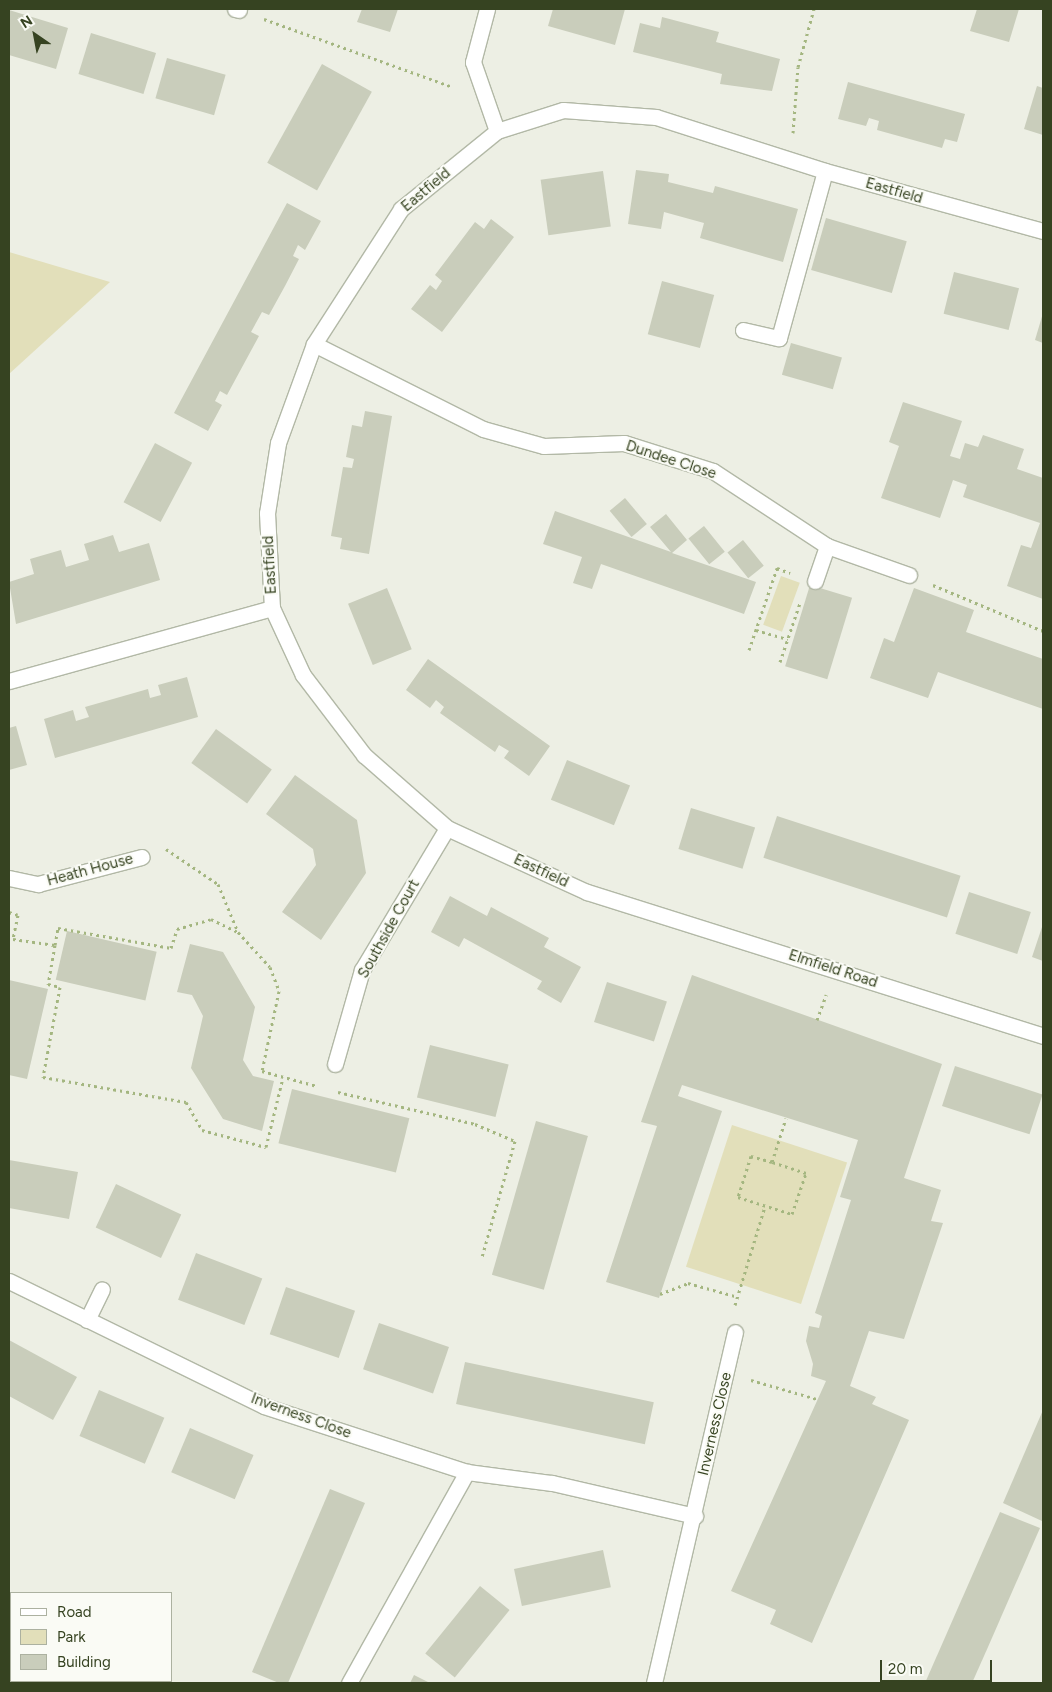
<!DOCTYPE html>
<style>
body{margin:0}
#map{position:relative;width:1052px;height:1692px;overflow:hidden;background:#edefe4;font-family:Figtree,sans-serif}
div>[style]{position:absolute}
.green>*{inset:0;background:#e2dfba;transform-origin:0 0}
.building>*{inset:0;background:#c9cdbb;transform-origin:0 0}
.path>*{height:3px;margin-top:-1.5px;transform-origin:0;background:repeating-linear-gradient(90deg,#a4b680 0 2.5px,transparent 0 6.5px)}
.roads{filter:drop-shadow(1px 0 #b2b8a6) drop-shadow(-1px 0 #b2b8a6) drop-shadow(0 1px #b2b8a6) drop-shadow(0 -1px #b2b8a6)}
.lane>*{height:15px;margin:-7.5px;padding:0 7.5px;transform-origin:7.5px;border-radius:7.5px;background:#fff}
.street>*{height:15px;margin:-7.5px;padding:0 7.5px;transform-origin:7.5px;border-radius:7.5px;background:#fff}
span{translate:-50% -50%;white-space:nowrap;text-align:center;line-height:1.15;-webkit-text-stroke:4px #fafbf5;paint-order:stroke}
.street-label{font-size:15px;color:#364321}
.frame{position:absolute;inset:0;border:10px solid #364321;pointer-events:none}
.legend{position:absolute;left:10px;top:1592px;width:162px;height:90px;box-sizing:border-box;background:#fafbf5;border:1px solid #acb1a0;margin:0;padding:6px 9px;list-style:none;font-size:15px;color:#364321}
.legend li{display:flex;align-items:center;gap:10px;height:25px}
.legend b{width:25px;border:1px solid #acb1a0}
.north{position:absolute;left:10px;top:10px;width:50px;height:50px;-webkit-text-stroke:4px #fafbf5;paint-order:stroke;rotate:327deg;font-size:14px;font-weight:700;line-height:20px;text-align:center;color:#364321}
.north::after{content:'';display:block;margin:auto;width:18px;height:22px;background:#364321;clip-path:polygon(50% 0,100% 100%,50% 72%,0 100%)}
.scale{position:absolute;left:880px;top:1660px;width:112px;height:22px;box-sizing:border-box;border:2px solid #364321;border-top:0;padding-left:6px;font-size:15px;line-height:18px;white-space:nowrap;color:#364321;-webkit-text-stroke:4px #fafbf5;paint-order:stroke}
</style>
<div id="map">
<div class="green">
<i style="clip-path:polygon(9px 252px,110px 282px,9px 374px)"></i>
<i style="left:781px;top:576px;width:20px;height:52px;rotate:20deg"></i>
<i style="left:732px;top:1125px;width:121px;height:149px;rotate:18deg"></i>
</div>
<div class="building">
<i style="clip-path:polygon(362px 9px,398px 9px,390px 32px,357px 22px)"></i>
<i style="clip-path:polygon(553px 9px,625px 9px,615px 45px,548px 26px)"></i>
<i style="clip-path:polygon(977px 9px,1019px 9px,1009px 42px,970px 31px)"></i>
<i style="clip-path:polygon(9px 10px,68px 28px,56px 69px,9px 55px)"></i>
<i style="clip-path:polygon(662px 17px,719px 32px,716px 42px,780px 59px,772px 91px,720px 84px,722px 74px,633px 52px,640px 23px,660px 28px)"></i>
<i style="left:91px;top:33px;width:68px;height:43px;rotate:17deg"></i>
<i style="left:167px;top:58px;width:61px;height:42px;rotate:16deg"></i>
<i style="left:322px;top:64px;width:57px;height:113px;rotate:29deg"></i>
<i style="clip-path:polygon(848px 82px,965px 114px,957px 142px,945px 139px,942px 148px,877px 130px,879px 121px,869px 118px,866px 126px,838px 119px)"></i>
<i style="clip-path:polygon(1037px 86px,1043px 88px,1043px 135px,1024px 129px)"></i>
<i style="clip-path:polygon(636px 170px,669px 174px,668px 182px,713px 193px,715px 186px,798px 209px,783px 262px,700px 238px,704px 223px,664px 212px,661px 229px,628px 224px)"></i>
<i style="left:603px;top:171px;width:56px;height:63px;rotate:82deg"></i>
<i style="clip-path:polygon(287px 203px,321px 221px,305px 250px,298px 245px,293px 256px,299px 259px,285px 286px,269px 315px,262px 312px,251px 332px,259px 336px,227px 395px,220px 391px,215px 401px,222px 405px,208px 431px,174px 413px)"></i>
<i style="left:826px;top:218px;width:84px;height:54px;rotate:16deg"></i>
<i style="clip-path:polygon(491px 219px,514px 237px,442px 332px,411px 309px,430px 285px,436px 290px,442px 281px,435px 275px,475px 222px,484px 229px)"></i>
<i style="left:954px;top:272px;width:67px;height:43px;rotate:14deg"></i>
<i style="left:662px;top:281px;width:54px;height:55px;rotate:15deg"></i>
<i style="clip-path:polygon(1043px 313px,1043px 343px,1035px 340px)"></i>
<i style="left:791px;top:343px;width:53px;height:33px;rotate:16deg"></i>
<i style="clip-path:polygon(903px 402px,962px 421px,950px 456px,960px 459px,965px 443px,978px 447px,983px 435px,1024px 449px,1017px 469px,1043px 478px,1043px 599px,1007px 586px,1021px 545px,1031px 548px,1040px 523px,963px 497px,967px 485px,953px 480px,940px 518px,881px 498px,899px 446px,889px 442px)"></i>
<i style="clip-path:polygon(365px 411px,392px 416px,369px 554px,340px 549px,342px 538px,331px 536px,343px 467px,352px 468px,354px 459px,346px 457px,352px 425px,362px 427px)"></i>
<i style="left:155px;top:443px;width:42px;height:67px;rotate:28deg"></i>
<i style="left:625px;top:498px;width:34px;height:20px;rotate:50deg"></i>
<i style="clip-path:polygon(555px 511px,671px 552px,650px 527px,666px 514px,687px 540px,672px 553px,756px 582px,744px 614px,601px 564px,592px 589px,573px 583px,582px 557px,543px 544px)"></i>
<i style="left:704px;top:526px;width:33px;height:20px;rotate:51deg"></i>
<i style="clip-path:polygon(113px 535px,119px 552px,149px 543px,160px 580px,16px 624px,9px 582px,34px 574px,30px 559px,61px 550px,66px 567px,89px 560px,84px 544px)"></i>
<i style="left:743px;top:540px;width:33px;height:20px;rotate:51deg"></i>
<i style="left:810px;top:585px;width:44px;height:85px;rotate:17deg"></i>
<i style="left:387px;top:588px;width:66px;height:42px;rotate:68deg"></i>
<i style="clip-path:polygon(914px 588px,974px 610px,966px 632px,1043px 659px,1043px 709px,938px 672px,928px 698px,870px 678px,884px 638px,894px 642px)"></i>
<i style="clip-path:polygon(428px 659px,550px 746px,529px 776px,504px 758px,509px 751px,499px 745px,495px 752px,440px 713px,444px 707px,436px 700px,430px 708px,406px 690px)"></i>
<i style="clip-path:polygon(187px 677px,198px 717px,55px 758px,44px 719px,73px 710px,76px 721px,89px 717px,85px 707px,148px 689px,150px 698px,161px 695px,158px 685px)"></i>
<i style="clip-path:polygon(16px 726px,27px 765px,9px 770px,9px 728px)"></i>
<i style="left:216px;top:729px;width:69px;height:42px;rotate:36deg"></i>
<i style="left:567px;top:760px;width:68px;height:43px;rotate:22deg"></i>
<i style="clip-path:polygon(295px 775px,357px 820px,366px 873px,321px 940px,282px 912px,316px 865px,313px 849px,266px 814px)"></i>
<i style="left:691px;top:808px;width:67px;height:43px;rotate:17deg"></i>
<i style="left:777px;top:816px;width:193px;height:44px;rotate:18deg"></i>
<i style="left:969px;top:892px;width:65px;height:44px;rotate:18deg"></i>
<i style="clip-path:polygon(450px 896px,487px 916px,491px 907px,549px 938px,544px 947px,581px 967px,561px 1003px,537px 989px,542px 981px,464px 938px,459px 947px,431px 932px)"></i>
<i style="clip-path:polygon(1043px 924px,1043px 961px,1032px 957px)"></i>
<i style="left:67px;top:931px;width:92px;height:50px;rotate:13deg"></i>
<i style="clip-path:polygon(190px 944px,223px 952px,255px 1007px,243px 1060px,253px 1076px,274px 1081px,262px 1131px,223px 1119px,191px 1068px,203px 1016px,192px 995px,177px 992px)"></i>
<i style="clip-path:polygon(692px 975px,942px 1064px,904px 1178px,941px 1190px,931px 1221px,943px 1223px,904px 1339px,869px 1331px,850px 1386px,876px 1397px,872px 1404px,909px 1420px,812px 1643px,770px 1624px,776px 1610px,731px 1591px,826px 1381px,811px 1376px,813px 1364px,806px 1341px,809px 1326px,819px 1328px,822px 1316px,815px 1313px,851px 1200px,840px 1197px,858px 1140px,682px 1085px,678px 1096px,722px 1111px,659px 1298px,606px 1282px,657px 1126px,641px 1122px)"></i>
<i style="clip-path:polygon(9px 980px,48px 989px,27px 1079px,9px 1075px)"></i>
<i style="left:607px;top:982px;width:63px;height:42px;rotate:18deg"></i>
<i style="left:430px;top:1045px;width:81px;height:54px;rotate:14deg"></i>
<i style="left:955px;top:1066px;width:92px;height:42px;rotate:18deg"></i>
<i style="left:292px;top:1089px;width:121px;height:56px;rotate:14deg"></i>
<i style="left:536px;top:1121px;width:54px;height:160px;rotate:16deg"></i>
<i style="clip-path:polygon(9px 1160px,78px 1172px,69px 1219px,9px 1208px)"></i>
<i style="left:116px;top:1184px;width:72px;height:48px;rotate:25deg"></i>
<i style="left:196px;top:1253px;width:71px;height:50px;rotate:21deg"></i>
<i style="left:286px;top:1287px;width:73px;height:50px;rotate:19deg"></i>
<i style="left:379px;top:1323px;width:74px;height:49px;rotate:19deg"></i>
<i style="clip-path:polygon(9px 1340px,77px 1377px,53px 1420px,9px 1396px)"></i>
<i style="left:465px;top:1362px;width:193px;height:43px;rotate:12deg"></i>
<i style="left:99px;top:1390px;width:71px;height:50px;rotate:23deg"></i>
<i style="clip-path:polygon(1043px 1410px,1043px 1519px,1042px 1521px,1003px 1503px)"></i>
<i style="left:190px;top:1428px;width:69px;height:48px;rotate:23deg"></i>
<i style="clip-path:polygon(330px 1489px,365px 1503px,288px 1683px,279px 1683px,252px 1672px)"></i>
<i style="clip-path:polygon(1000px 1512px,1040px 1528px,988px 1647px,972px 1683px,925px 1683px)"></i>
<i style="left:603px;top:1550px;width:38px;height:91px;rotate:78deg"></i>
<i style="left:480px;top:1586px;width:38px;height:87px;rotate:39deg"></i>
<i style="clip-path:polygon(9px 1610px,11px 1612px,9px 1639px)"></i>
<i style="clip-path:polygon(414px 1675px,430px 1683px,410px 1683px)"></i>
<i style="clip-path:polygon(21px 1681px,100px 1681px,98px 1683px)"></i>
</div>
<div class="path">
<i style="left:264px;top:19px;width:201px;rotate:19.8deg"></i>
<i style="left:793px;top:133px;width:66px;rotate:-85.7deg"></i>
<i style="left:798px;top:67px;width:60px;rotate:-74.6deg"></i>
<i style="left:933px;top:585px;width:119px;rotate:22.7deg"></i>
<i style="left:756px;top:630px;width:33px;rotate:16deg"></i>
<i style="left:749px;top:650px;width:87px;rotate:-71.1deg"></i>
<i style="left:777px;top:568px;width:14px;rotate:21deg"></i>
<i style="left:780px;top:662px;width:62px;rotate:-71.3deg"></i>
<i style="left:166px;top:849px;width:63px;rotate:33.9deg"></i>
<i style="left:218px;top:884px;width:52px;rotate:67.4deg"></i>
<i style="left:9px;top:912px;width:9px;rotate:18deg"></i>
<i style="left:18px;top:915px;width:25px;rotate:102deg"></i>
<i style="left:13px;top:939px;width:42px;rotate:8.1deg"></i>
<i style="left:55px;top:945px;width:17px;rotate:-80deg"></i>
<i style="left:58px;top:928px;width:115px;rotate:10deg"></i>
<i style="left:171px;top:948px;width:20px;rotate:-72deg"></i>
<i style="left:177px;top:929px;width:35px;rotate:-16deg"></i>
<i style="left:211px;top:919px;width:30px;rotate:26deg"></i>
<i style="left:238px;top:932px;width:47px;rotate:47.6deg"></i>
<i style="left:270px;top:967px;width:26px;rotate:69deg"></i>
<i style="left:279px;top:991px;width:82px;rotate:102deg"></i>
<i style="left:262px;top:1071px;width:57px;rotate:15.3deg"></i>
<i style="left:55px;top:945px;width:40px;rotate:100deg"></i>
<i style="left:48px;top:984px;width:12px;rotate:14deg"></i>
<i style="left:60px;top:987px;width:92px;rotate:100.7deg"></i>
<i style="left:43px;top:1077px;width:145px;rotate:9.9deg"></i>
<i style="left:186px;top:1102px;width:32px;rotate:60deg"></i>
<i style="left:202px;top:1130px;width:66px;rotate:14.9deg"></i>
<i style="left:266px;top:1147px;width:72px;rotate:-76.3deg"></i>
<i style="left:817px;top:1020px;width:27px;rotate:-70deg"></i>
<i style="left:338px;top:1092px;width:141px;rotate:13.1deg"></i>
<i style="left:475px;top:1124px;width:43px;rotate:23deg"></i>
<i style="left:515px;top:1141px;width:121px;rotate:105.9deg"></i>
<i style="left:772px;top:1162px;width:22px;rotate:-164deg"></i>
<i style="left:751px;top:1156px;width:43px;rotate:107.6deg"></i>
<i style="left:738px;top:1197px;width:57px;rotate:17.5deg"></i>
<i style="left:792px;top:1214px;width:43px;rotate:-71.1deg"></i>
<i style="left:806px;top:1173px;width:36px;rotate:-162deg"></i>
<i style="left:772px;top:1162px;width:46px;rotate:-72.3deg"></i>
<i style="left:660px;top:1294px;width:30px;rotate:-21deg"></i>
<i style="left:688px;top:1283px;width:49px;rotate:15.5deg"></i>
<i style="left:735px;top:1305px;width:103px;rotate:-73.1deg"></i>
<i style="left:751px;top:1380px;width:69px;rotate:16.1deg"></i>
</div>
<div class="roads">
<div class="lane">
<i style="left:815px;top:581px;width:37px;rotate:-71deg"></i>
</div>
<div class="street">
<i style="left:235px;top:9px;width:4px;rotate:14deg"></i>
<i style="left:487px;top:9px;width:55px;rotate:104.8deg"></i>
<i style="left:473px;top:62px;width:73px;rotate:70.8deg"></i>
<i style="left:1043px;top:231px;width:226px;rotate:-164.6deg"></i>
<i style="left:825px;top:171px;width:177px;rotate:-162.3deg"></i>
<i style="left:656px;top:117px;width:93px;rotate:-175.7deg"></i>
<i style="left:563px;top:110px;width:69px;rotate:162.3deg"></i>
<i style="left:497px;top:131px;width:124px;rotate:140.9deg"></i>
<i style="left:401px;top:209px;width:161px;rotate:122.8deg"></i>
<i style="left:314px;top:344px;width:105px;rotate:110deg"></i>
<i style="left:278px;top:443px;width:71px;rotate:98.9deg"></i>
<i style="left:267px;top:513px;width:95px;rotate:87deg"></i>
<i style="left:272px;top:608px;width:74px;rotate:65.2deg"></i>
<i style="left:303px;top:675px;width:101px;rotate:52.7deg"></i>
<i style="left:364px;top:755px;width:111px;rotate:41.3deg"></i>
<i style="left:447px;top:828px;width:154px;rotate:24.6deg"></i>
<i style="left:587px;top:892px;width:478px;rotate:17.5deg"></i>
<i style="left:743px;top:330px;width:37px;rotate:13deg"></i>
<i style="left:779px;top:338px;width:173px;rotate:-74.6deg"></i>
<i style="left:314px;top:344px;width:189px;rotate:26.7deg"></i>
<i style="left:483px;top:429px;width:63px;rotate:15.6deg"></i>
<i style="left:544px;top:446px;width:80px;rotate:-2.1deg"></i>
<i style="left:624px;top:443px;width:93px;rotate:17.5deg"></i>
<i style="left:713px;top:471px;width:136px;rotate:33.3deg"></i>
<i style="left:827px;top:546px;width:87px;rotate:19.5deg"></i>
<i style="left:9px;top:681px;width:273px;rotate:-15.5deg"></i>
<i style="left:9px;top:878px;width:30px;rotate:12deg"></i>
<i style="left:38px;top:884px;width:107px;rotate:-14.6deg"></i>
<i style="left:335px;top:1064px;width:98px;rotate:-74deg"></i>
<i style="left:362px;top:970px;width:165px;rotate:-59.1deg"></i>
<i style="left:9px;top:1281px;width:284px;rotate:26.1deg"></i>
<i style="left:264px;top:1406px;width:213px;rotate:18deg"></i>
<i style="left:467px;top:1472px;width:86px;rotate:7.4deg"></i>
<i style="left:552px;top:1483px;width:147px;rotate:13deg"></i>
<i style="left:87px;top:1320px;width:34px;rotate:-64deg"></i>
<i style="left:349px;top:1683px;width:242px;rotate:-60.8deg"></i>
<i style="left:654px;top:1683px;width:360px;rotate:-77deg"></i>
</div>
</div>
<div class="street-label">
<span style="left:426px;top:190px;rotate:-40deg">Eastfield</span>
<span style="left:894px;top:191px;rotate:16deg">Eastfield</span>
<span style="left:671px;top:460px;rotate:18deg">Dundee Close</span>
<span style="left:270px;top:565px;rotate:-93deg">Eastfield</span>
<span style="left:90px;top:870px;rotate:-15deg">Heath House</span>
<span style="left:541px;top:871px;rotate:25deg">Eastfield</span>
<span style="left:389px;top:929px;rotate:-61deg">Southside Court</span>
<span style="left:833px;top:969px;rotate:18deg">Elmfield Road</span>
<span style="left:301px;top:1416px;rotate:20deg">Inverness Close</span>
<span style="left:715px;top:1424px;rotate:-77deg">Inverness Close</span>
</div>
<div class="frame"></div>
<ul class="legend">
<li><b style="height:6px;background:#fff"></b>Road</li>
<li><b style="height:14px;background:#e2dfba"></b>Park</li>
<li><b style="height:14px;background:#c9cdbb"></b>Building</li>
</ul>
<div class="north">N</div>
<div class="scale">20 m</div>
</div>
